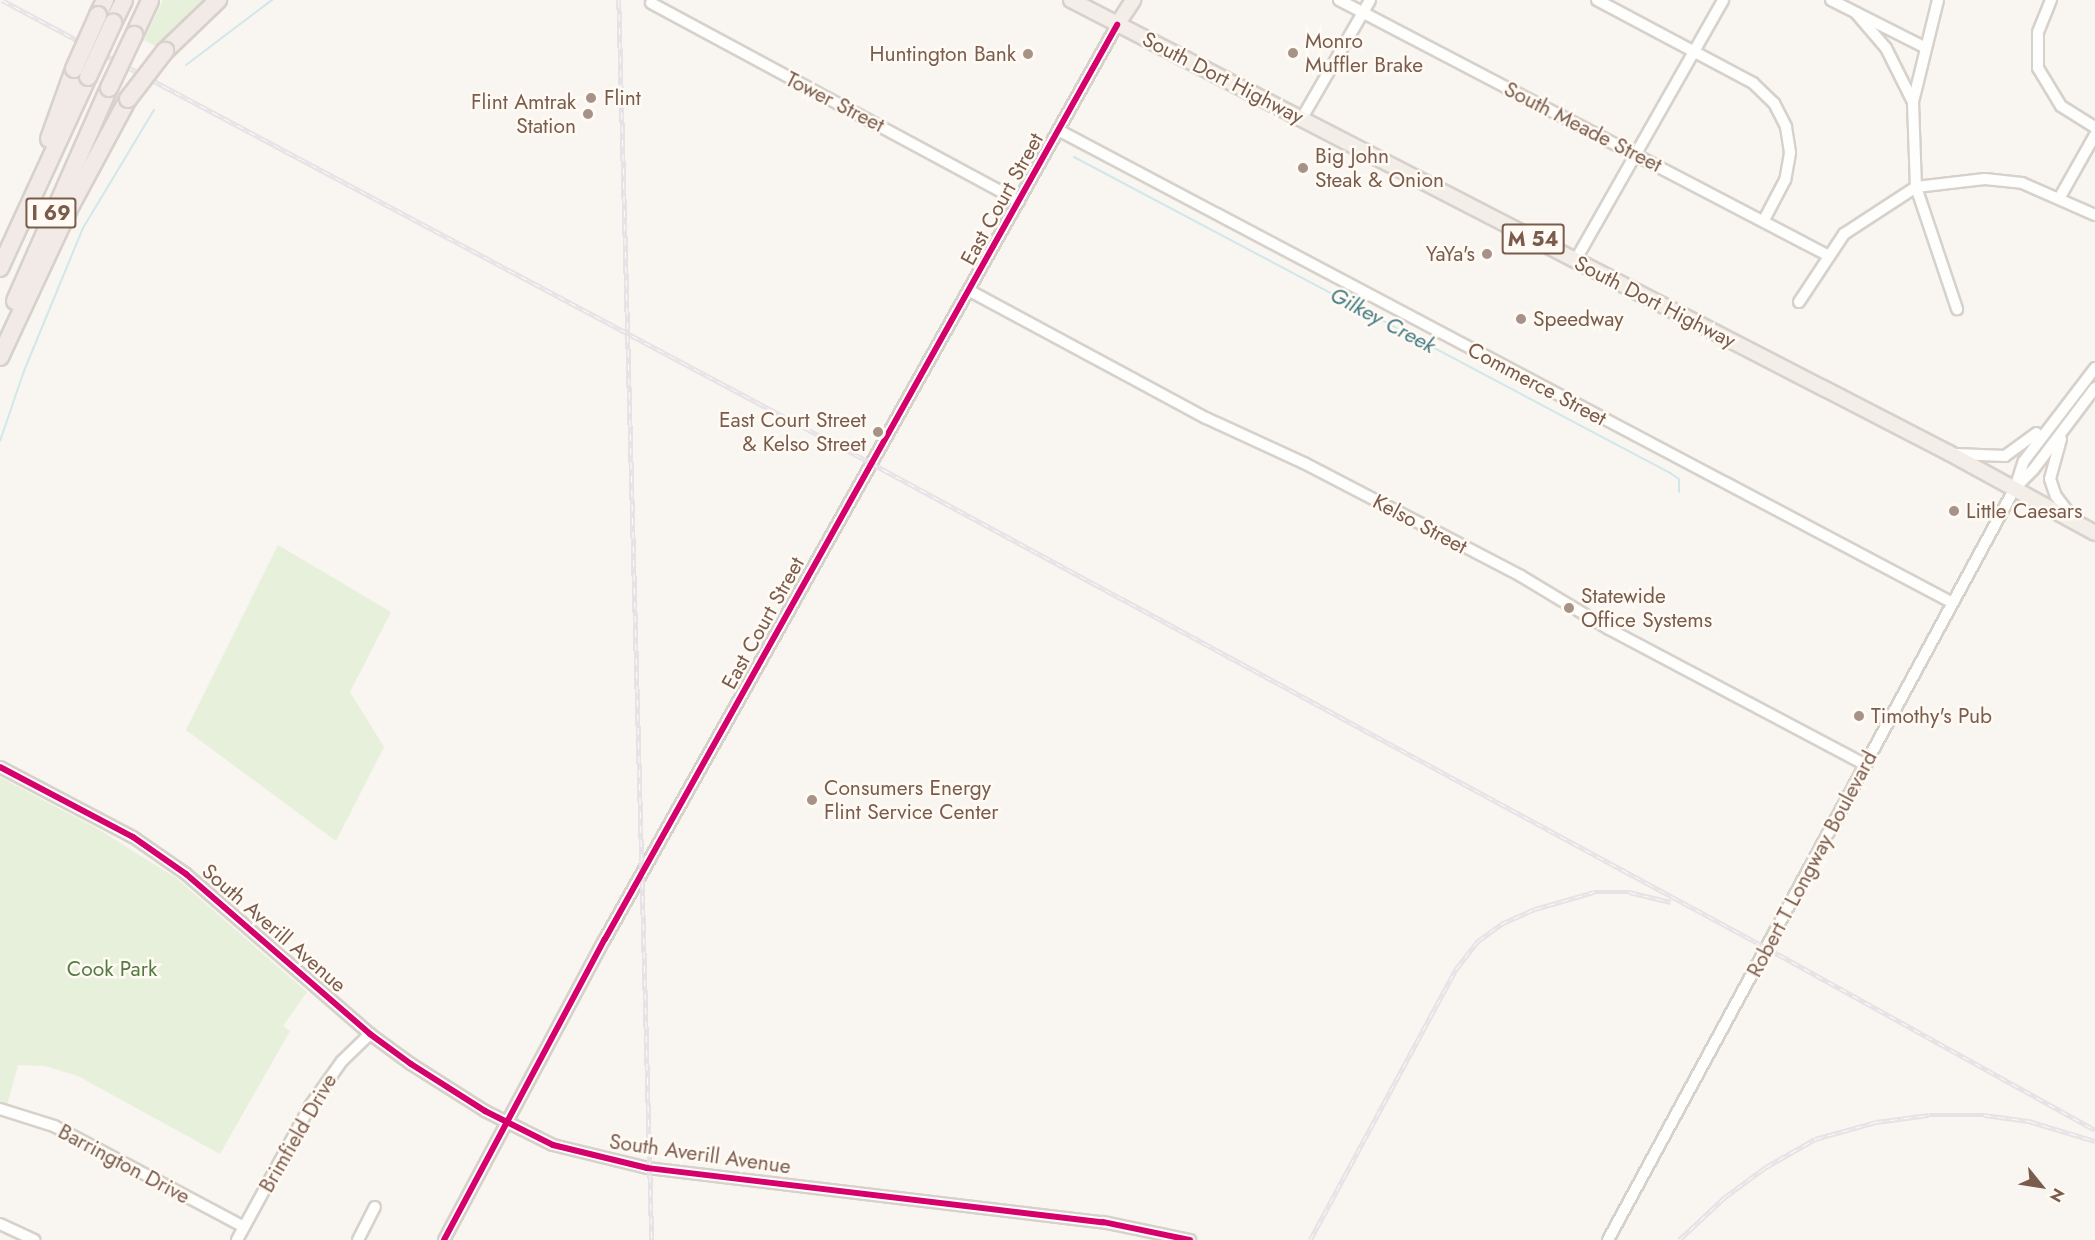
<!DOCTYPE html>
<style>
body{margin:0}
#map{position:relative;width:2095px;height:1240px;overflow:hidden;background:#f9f5f0;font-family:Jost,sans-serif}
div>[style]{position:absolute}
.green>*{inset:0;background:#e7f0db}
.stream>*{height:2px;margin:-1px;padding:0 1px;transform-origin:1px;border-radius:1px;background:#d0e8ea}
.roads{filter:drop-shadow(2px 0 #d7d1cb) drop-shadow(-2px 0 #d7d1cb) drop-shadow(0 2px #d7d1cb) drop-shadow(0 -2px #d7d1cb)}
.minor>*{height:10px;margin:-5px;padding:0 5px;transform-origin:5px;border-radius:5px;background:#fefefd}
.major>*{height:14px;margin:-7px;padding:0 7px;transform-origin:7px;border-radius:7px;background:#f3eee8}
.highway>*{height:16px;margin:-8px;padding:0 8px;transform-origin:8px;border-radius:8px;background:#f2eae7}
.rail>*{height:4.5px;margin-top:-2.25px;transform-origin:0;background:repeating-linear-gradient(90deg,#fffaf3 0 7px,#e6e3e7 0 14px);box-sizing:border-box;border-block:2px solid #e6e3e7}
.bridges{filter:drop-shadow(2px 0 #dad1cc) drop-shadow(-2px 0 #dad1cc) drop-shadow(0 2px #dad1cc) drop-shadow(0 -2px #dad1cc)}
.highway-bridge>*{height:16px;margin:-8px;padding:0 8px;transform-origin:8px;border-radius:8px;background:#f2eae7}
.cycleway>*{height:6px;margin:-3px;padding:0 3px;transform-origin:3px;border-radius:3px;background:#d6006c}
.dots>*{width:16px;height:16px;translate:-50% -50%;box-sizing:border-box;border:3px solid #fffaf3;border-radius:50%}
span{translate:-50% -50%;white-space:nowrap;text-align:center;line-height:1.15;-webkit-text-stroke:5px #fffaf3;paint-order:stroke}
.shield-label span{padding:2px 4px;background:#fffaf3;border:2px solid;border-radius:4px;-webkit-text-stroke-width:0}
.shield-label{font-size:20px;color:#7a5c4d;font-weight:700}
.poi-label{font-size:21px;color:#7a5c4d}
.left{translate:0 -50%;text-align:left}
.right{translate:-100% -50%;text-align:right}
.street-label{font-size:21px;color:#7a5c4d}
.park-label{font-size:21px;color:#537a41}
.water-label{font-size:22px;color:#437c86;font-style:italic}
.north{position:absolute;left:2011px;top:1156px;width:60px;height:60px;-webkit-text-stroke:4px #fffaf3;paint-order:stroke;rotate:120deg;font-size:16px;font-weight:700;line-height:24px;text-align:center;color:#7a5c4d}
.north::after{content:'';display:block;margin:auto;width:21px;height:27px;background:#7a5c4d;clip-path:polygon(50% 0,100% 100%,50% 72%,0 100%)}
</style>
<div id="map">
<div class="green">
<i style="clip-path:polygon(163px 0,208px 0,161px 49px,144px 40px)"></i>
<i style="clip-path:polygon(278px 545px,391px 612px,350px 692px,384px 747px,336px 841px,186px 730px)"></i>
<i style="clip-path:polygon(0 777px,98px 829px,176px 878px,307px 992px,283px 1026px,290px 1031px,220px 1154px,78px 1076px,45px 1066px,18px 1065px,7px 1105px,0 1104px)"></i>
</div>
<div class="stream">
<i style="left:186px;top:65px;width:108px;rotate:-37.1deg"></i>
<i style="left:1074px;top:157px;width:675px;rotate:27.93deg"></i>
<i style="left:1670px;top:473px;width:11px;rotate:34deg"></i>
<i style="left:1679px;top:479px;width:13px;rotate:90deg"></i>
<i style="left:0;top:441px;width:74px;rotate:-71.1deg"></i>
<i style="left:24px;top:371px;width:155px;rotate:-67.6deg"></i>
<i style="left:83px;top:228px;width:138px;rotate:-59deg"></i>
</div>
<div class="roads">
<div class="minor">
<i style="left:1339px;top:0;width:551px;rotate:27.59deg"></i>
<i style="left:1597px;top:0;width:177px;rotate:28deg"></i>
<i style="left:1753px;top:83px;width:29px;rotate:44deg"></i>
<i style="left:1774px;top:103px;width:27px;rotate:63deg"></i>
<i style="left:1786px;top:127px;width:26px;rotate:81deg"></i>
<i style="left:1790px;top:153px;width:27px;rotate:100deg"></i>
<i style="left:1785px;top:180px;width:45px;rotate:117.7deg"></i>
<i style="left:1831px;top:0;width:104px;rotate:26.8deg"></i>
<i style="left:1938px;top:0;width:105px;rotate:103.8deg"></i>
<i style="left:1913px;top:102px;width:85px;rotate:88deg"></i>
<i style="left:1916px;top:187px;width:129px;rotate:71.4deg"></i>
<i style="left:2051px;top:0;width:35px;rotate:112deg"></i>
<i style="left:2038px;top:33px;width:35px;rotate:90deg"></i>
<i style="left:2038px;top:68px;width:44px;rotate:58.8deg"></i>
<i style="left:2061px;top:106px;width:40px;rotate:32deg"></i>
<i style="left:651px;top:3px;width:418px;rotate:28.3deg"></i>
<i style="left:1856px;top:13px;width:46px;rotate:49.4deg"></i>
<i style="left:1886px;top:48px;width:60px;rotate:63.4deg"></i>
<i style="left:1302px;top:118px;width:136px;rotate:-60deg"></i>
<i style="left:1060px;top:131px;width:1008px;rotate:27.86deg"></i>
<i style="left:2060px;top:197px;width:71px;rotate:-60.6deg"></i>
<i style="left:1575px;top:261px;width:300px;rotate:-60.4deg"></i>
<i style="left:970px;top:291px;width:268px;rotate:28.3deg"></i>
<i style="left:1206px;top:418px;width:108px;rotate:24.7deg"></i>
<i style="left:1304px;top:463px;width:245px;rotate:27.5deg"></i>
<i style="left:1521px;top:576px;width:103px;rotate:31.1deg"></i>
<i style="left:1609px;top:629px;width:291px;rotate:27.9deg"></i>
<i style="left:1799px;top:302px;width:82px;rotate:-56.5deg"></i>
<i style="left:1844px;top:234px;width:86px;rotate:-33.1deg"></i>
<i style="left:1916px;top:187px;width:69px;rotate:-6.6deg"></i>
<i style="left:1985px;top:179px;width:37px;rotate:6deg"></i>
<i style="left:2022px;top:183px;width:80px;rotate:23.7deg"></i>
<i style="left:2061px;top:439px;width:41px;rotate:105.4deg"></i>
<i style="left:2050px;top:479px;width:18px;rotate:71deg"></i>
<i style="left:2056px;top:496px;width:26px;rotate:53deg"></i>
<i style="left:1956px;top:454px;width:49px;rotate:2.3deg"></i>
<i style="left:2005px;top:456px;width:39px;rotate:-36deg"></i>
<i style="left:2015px;top:488px;width:25px;rotate:-45deg"></i>
<i style="left:2033px;top:470px;width:103px;rotate:-52.9deg"></i>
<i style="left:0;top:767px;width:150px;rotate:27.8deg"></i>
<i style="left:133px;top:837px;width:65px;rotate:34.9deg"></i>
<i style="left:186px;top:874px;width:244px;rotate:41deg"></i>
<i style="left:370px;top:1034px;width:51px;rotate:36.2deg"></i>
<i style="left:411px;top:1064px;width:88px;rotate:32.4deg"></i>
<i style="left:485px;top:1111px;width:76px;rotate:26.6deg"></i>
<i style="left:553px;top:1145px;width:97px;rotate:13.7deg"></i>
<i style="left:647px;top:1168px;width:459px;rotate:6.8deg"></i>
<i style="left:1103px;top:1222px;width:89px;rotate:11.7deg"></i>
<i style="left:0;top:1109px;width:57px;rotate:17.5deg"></i>
<i style="left:54px;top:1126px;width:215px;rotate:28deg"></i>
<i style="left:0;top:1224px;width:38px;rotate:25deg"></i>
<i style="left:237px;top:1240px;width:153px;rotate:-61.4deg"></i>
<i style="left:310px;top:1106px;width:55px;rotate:-54.6deg"></i>
<i style="left:342px;top:1061px;width:39px;rotate:-44deg"></i>
<i style="left:358px;top:1240px;width:37px;rotate:-63deg"></i>
<i style="left:444px;top:1240px;width:341px;rotate:-61.9deg"></i>
<i style="left:605px;top:939px;width:1048px;rotate:-60.74deg"></i>
<i style="left:1608px;top:1240px;width:855px;rotate:-61.58deg"></i>
<i style="left:2015px;top:488px;width:28px;rotate:-72deg"></i>
<i style="left:2024px;top:461px;width:117px;rotate:-52.6deg"></i>
</div>
<div class="major">
<i style="left:1071px;top:0;width:988px;rotate:27.29deg"></i>
<i style="left:1949px;top:453px;width:166px;rotate:28.7deg"></i>
<i style="left:1117px;top:25px;width:30px;rotate:-57deg"></i>
</div>
<div class="highway">
<i style="left:98px;top:15px;width:17px;rotate:-65deg"></i>
<i style="left:113px;top:23px;width:25px;rotate:-64deg"></i>
<i style="left:134px;top:35px;width:38px;rotate:-65deg"></i>
<i style="left:165px;top:51px;width:74px;rotate:-43.9deg"></i>
<i style="left:49px;top:139px;width:74px;rotate:-70.3deg"></i>
<i style="left:0;top:268px;width:210px;rotate:-65.3deg"></i>
<i style="left:15px;top:301px;width:233px;rotate:-66.2deg"></i>
<i style="left:0;top:357px;width:163px;rotate:-65deg"></i>
<i style="left:69px;top:209px;width:125px;rotate:-61.8deg"></i>
</div>
</div>
<div class="rail">
<i style="left:2px;top:0;width:985px;rotate:28.05deg"></i>
<i style="left:871px;top:463px;width:1019px;rotate:28.43deg"></i>
<i style="left:1767px;top:948px;width:375px;rotate:29deg"></i>
<i style="left:619px;top:0;width:1240px;rotate:88.48deg"></i>
<i style="left:1310px;top:1240px;width:308px;rotate:-61.7deg"></i>
<i style="left:1456px;top:969px;width:36px;rotate:-52deg"></i>
<i style="left:1478px;top:941px;width:29px;rotate:-36deg"></i>
<i style="left:1501px;top:924px;width:37px;rotate:-24deg"></i>
<i style="left:1535px;top:909px;width:61px;rotate:-16.1deg"></i>
<i style="left:1594px;top:892px;width:35px"></i>
<i style="left:1629px;top:892px;width:43px;rotate:13.4deg"></i>
<i style="left:1679px;top:1240px;width:63px;rotate:-43.1deg"></i>
<i style="left:1725px;top:1197px;width:51px;rotate:-36.2deg"></i>
<i style="left:1766px;top:1167px;width:56px;rotate:-29.7deg"></i>
<i style="left:1815px;top:1139px;width:63px;rotate:-15.6deg"></i>
<i style="left:1876px;top:1122px;width:53px;rotate:-7.5deg"></i>
<i style="left:1929px;top:1115px;width:55px"></i>
<i style="left:1984px;top:1115px;width:45px;rotate:7.6deg"></i>
<i style="left:2029px;top:1121px;width:69px;rotate:16.9deg"></i>
</div>
<div class="bridges">
<div class="highway-bridge">
<i style="left:74px;top:69px;width:59px;rotate:-66deg"></i>
<i style="left:88px;top:77px;width:60px;rotate:-65.2deg"></i>
<i style="left:109px;top:88px;width:59px;rotate:-64.7deg"></i>
<i style="left:128px;top:99px;width:61px;rotate:-52.4deg"></i>
</div>
</div>
<div class="cycleway">
<i style="left:0;top:767px;width:150px;rotate:27.8deg"></i>
<i style="left:133px;top:837px;width:65px;rotate:34.9deg"></i>
<i style="left:186px;top:874px;width:244px;rotate:41deg"></i>
<i style="left:370px;top:1034px;width:51px;rotate:36.2deg"></i>
<i style="left:411px;top:1064px;width:88px;rotate:32.4deg"></i>
<i style="left:485px;top:1111px;width:76px;rotate:26.6deg"></i>
<i style="left:553px;top:1145px;width:97px;rotate:13.7deg"></i>
<i style="left:647px;top:1168px;width:459px;rotate:6.8deg"></i>
<i style="left:1103px;top:1222px;width:89px;rotate:11.7deg"></i>
<i style="left:444px;top:1240px;width:341px;rotate:-61.9deg"></i>
<i style="left:605px;top:939px;width:1048px;rotate:-60.74deg"></i>
</div>
<div class="dots">
<i style="left:1293px;top:53px;background:#a69286"></i>
<i style="left:1028px;top:54px;background:#a69286"></i>
<i style="left:591px;top:98px;background:#a69286"></i>
<i style="left:588px;top:114px;background:#a69286"></i>
<i style="left:1303px;top:168px;background:#a69286"></i>
<i style="left:1487px;top:254px;background:#a69286"></i>
<i style="left:1521px;top:319px;background:#a69286"></i>
<i style="left:878px;top:432px;background:#a69286"></i>
<i style="left:1954px;top:511px;background:#a69286"></i>
<i style="left:1569px;top:608px;background:#a69286"></i>
<i style="left:1859px;top:716px;background:#a69286"></i>
<i style="left:812px;top:800px;background:#a69286"></i>
</div>
<div class="shield-label">
<span style="left:51px;top:213px">I 69</span>
<span style="left:1533px;top:239px">M 54</span>
</div>
<div class="poi-label">
<span class="left" style="left:1305px;top:53px">Monro<br>Muffler Brake</span>
<span class="right" style="left:1016px;top:54px">Huntington Bank</span>
<span class="left" style="left:604px;top:98px">Flint</span>
<span class="right" style="left:576px;top:114px">Flint Amtrak<br>Station</span>
<span class="left" style="left:1315px;top:168px">Big John<br>Steak &amp; Onion</span>
<span class="right" style="left:1475px;top:254px">YaYa's</span>
<span class="left" style="left:1533px;top:319px">Speedway</span>
<span class="right" style="left:866px;top:432px">East Court Street<br>&amp; Kelso Street</span>
<span class="left" style="left:1966px;top:511px">Little Caesars</span>
<span class="left" style="left:1581px;top:608px">Statewide<br>Office Systems</span>
<span class="left" style="left:1871px;top:716px">Timothy's Pub</span>
<span class="left" style="left:824px;top:800px">Consumers Energy<br>Flint Service Center</span>
</div>
<div class="street-label">
<span style="left:1223px;top:78px;rotate:27deg">South Dort Highway</span>
<span style="left:835px;top:102px;rotate:27deg">Tower Street</span>
<span style="left:1583px;top:127px;rotate:27deg">South Meade Street</span>
<span style="left:1002px;top:199px;rotate:-61deg">East Court Street</span>
<span style="left:1655px;top:302px;rotate:27deg">South Dort Highway</span>
<span style="left:1537px;top:384px;rotate:28deg">Commerce Street</span>
<span style="left:1420px;top:524px;rotate:28deg">Kelso Street</span>
<span style="left:763px;top:623px;rotate:-61deg">East Court Street</span>
<span style="left:1812px;top:864px;rotate:-62deg">Robert T Longway Boulevard</span>
<span style="left:274px;top:928px;rotate:41deg">South Averill Avenue</span>
<span style="left:298px;top:1133px;rotate:-60deg">Brimfield Drive</span>
<span style="left:700px;top:1154px;rotate:8deg">South Averill Avenue</span>
<span style="left:124px;top:1164px;rotate:28deg">Barrington Drive</span>
</div>
<div class="park-label">
<span style="left:112px;top:969px">Cook Park</span>
</div>
<div class="water-label">
<span style="left:1383px;top:320px;rotate:28deg">Gilkey Creek</span>
</div>
<div class="north">N</div>
</div>
